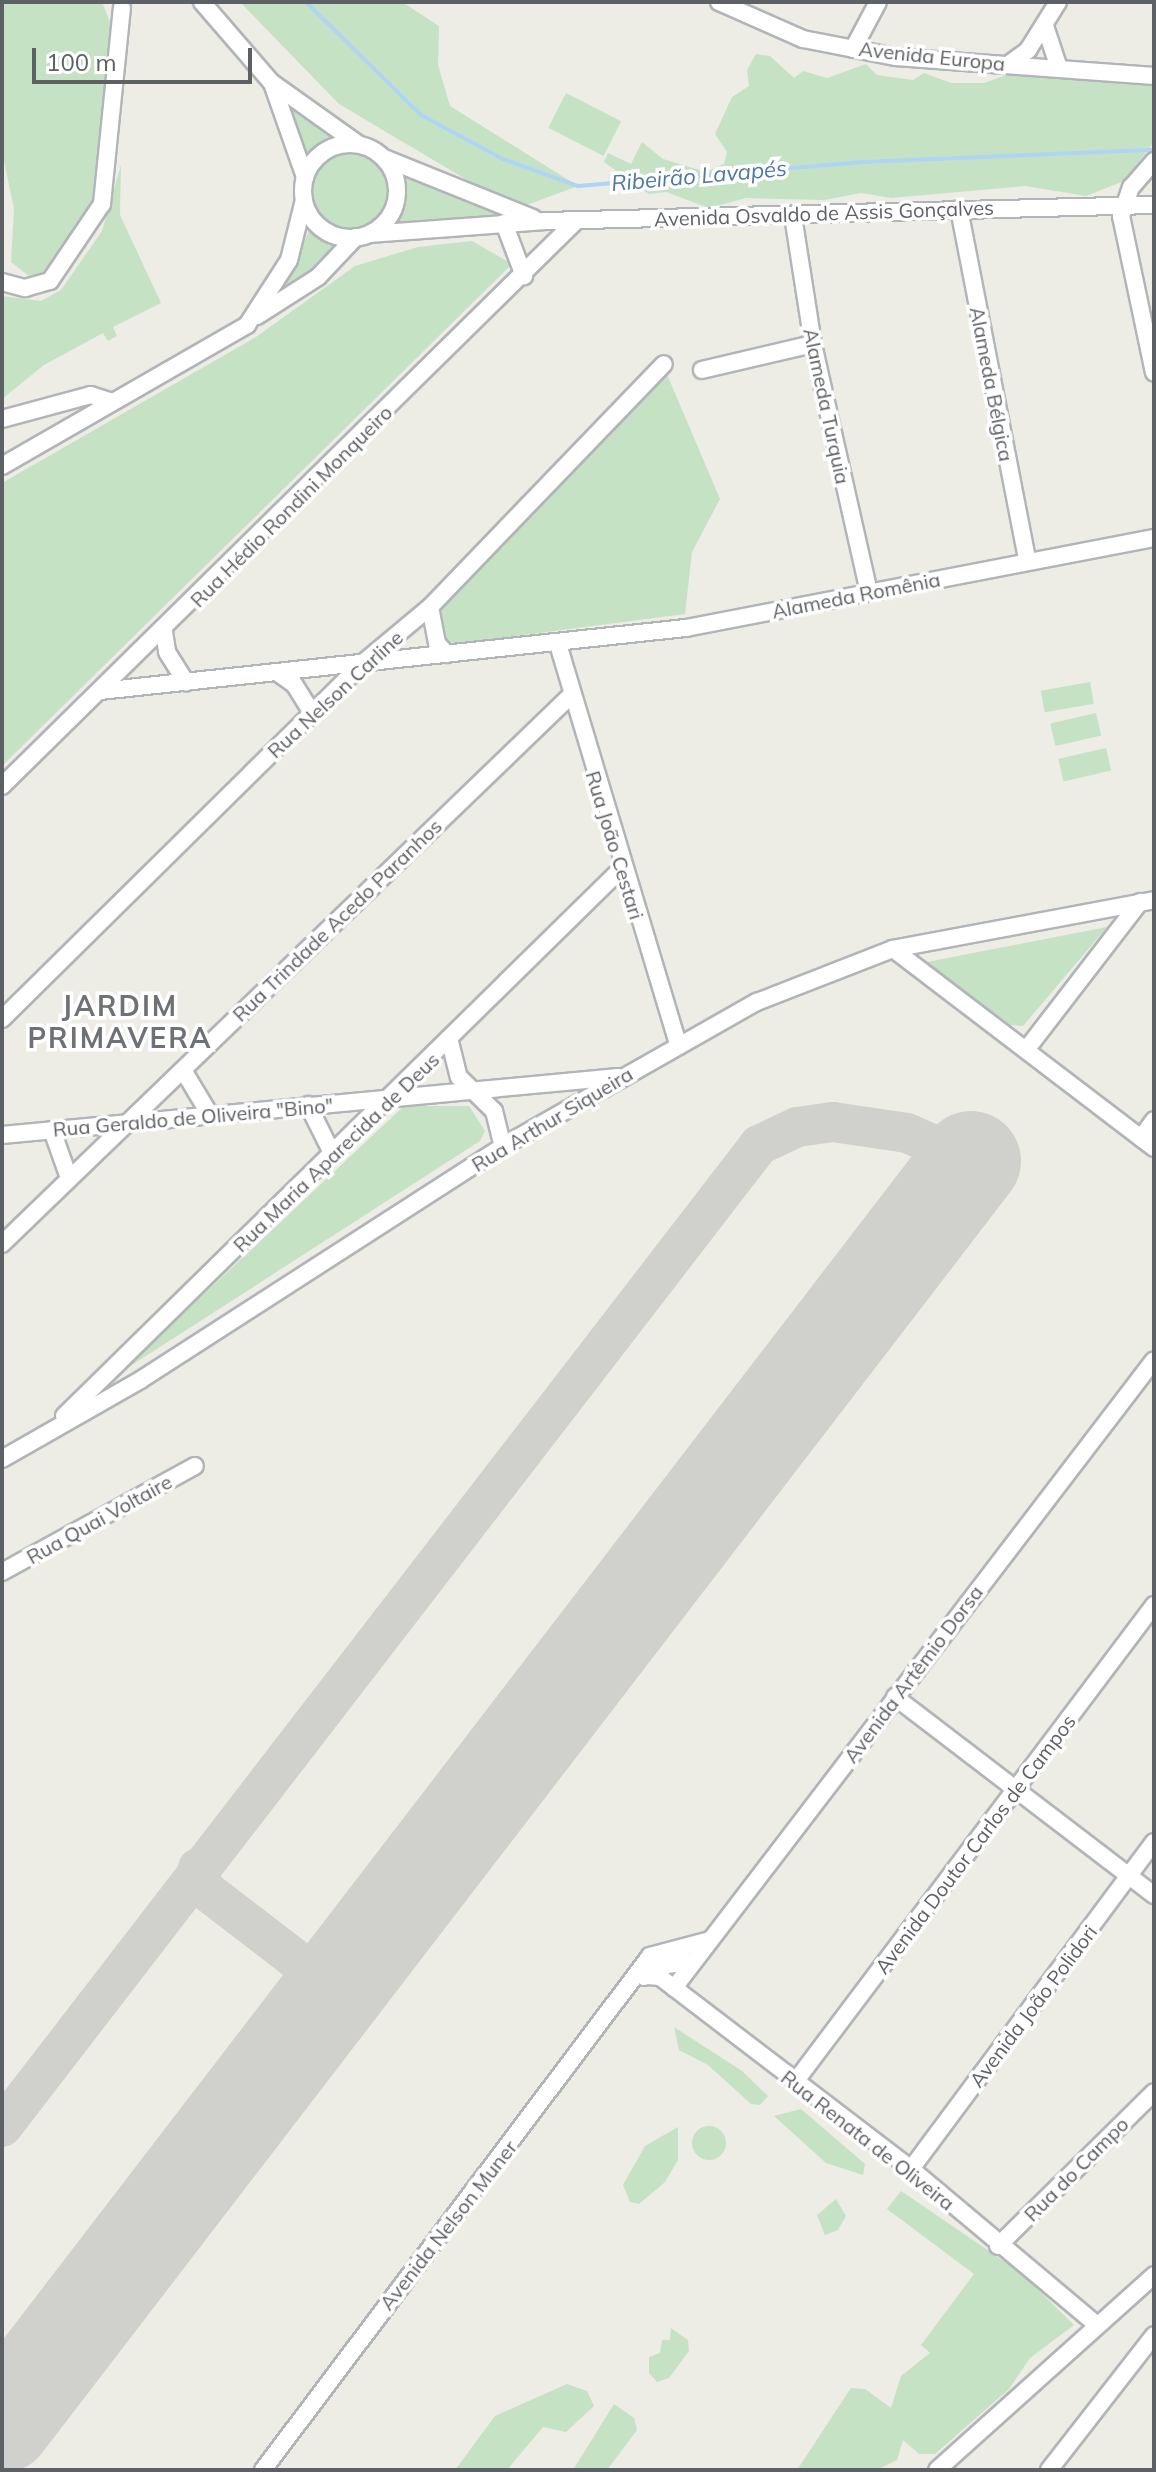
<!DOCTYPE html>
<meta charset="utf-8">
<style>
body{margin:0}
#map{position:relative;width:1156px;height:2472px;overflow:hidden;background:#edece5;font-family:Mulish,sans-serif}
div>[style]{position:absolute}
.green>*{inset:0;background:#c5e2c5;transform-origin:0 0}
.round{border-radius:50%}
.stream>*{height:4px;margin:-2px;padding:0 2px;transform-origin:2px;border-radius:2px;background:#afd5f4}
.taxiway>*{height:40px;margin:-20px;padding:0 20px;transform-origin:20px;border-radius:20px;background:#d0d0cc}
.runway>*{height:100px;margin:-50px;padding:0 50px;transform-origin:50px;border-radius:50px;background:#d0d0cc}
.roads{filter:drop-shadow(2px 0 #b2b5b8) drop-shadow(-2px 0 #b2b5b8) drop-shadow(0 2px #b2b5b8) drop-shadow(0 -2px #b2b5b8)}
.minor>*{height:16px;margin:-8px;padding:0 8px;transform-origin:8px;border-radius:8px;background:#fff}
.minor>.ring{margin:-8px;padding:0;box-sizing:content-box;background:none;border:16px solid #fff;border-radius:50%}
span{translate:-50% -50%;white-space:nowrap;text-align:center;line-height:1.15;-webkit-text-stroke:7px #fff;paint-order:stroke}
.street-label{font-size:20px;color:#5d6064}
.water-label{font-size:22px;color:#4d77a4;font-style:italic}
.district-label{font-size:28px;color:#6e7276;font-weight:700;letter-spacing:2px}
.frame{position:absolute;inset:0;border:4px solid #5d6064;pointer-events:none}
.scale{position:absolute;left:32px;top:48px;width:220px;height:36px;box-sizing:border-box;border:4px solid #5d6064;border-top:0;padding-left:10px;font-size:24px;line-height:28px;white-space:nowrap;color:#5d6064;-webkit-text-stroke:6px #fff;paint-order:stroke}
</style>
<div id="map">
<div class="green">
<i style="clip-path:polygon(2px 2px,102px 2px,113px 30px,97px 203px,45px 278px,34px 280px,11px 262px,14px 209px,2px 151px)"></i>
<i style="clip-path:polygon(240px 2px,402px 2px,439px 26px,438px 65px,450px 106px,578px 186px,516px 209px,339px 104px)"></i>
<i style="clip-path:polygon(756px 54px,770px 56px,794px 78px,803px 71px,827px 78px,866px 64px,877px 75px,913px 80px,924px 73px,951px 83px,984px 83px,1022px 69px,1046px 69px,1067px 80px,1081px 72px,1154px 86px,1154px 142px,1124px 181px,1086px 196px,1025px 186px,891px 198px,861px 193px,824px 200px,746px 198px,709px 208px,666px 192px,649px 194px,604px 162px,608px 153px,631px 164px,642px 142px,663px 159px,706px 172px,724px 164px,727px 152px,715px 134px,732px 97px,749px 86px,747px 70px)"></i>
<i style="left:566px;top:93px;width:62px;height:39px;rotate:27deg"></i>
<i style="clip-path:polygon(288px 104px,318px 126px,337px 139px,307px 158px)"></i>
<i class="round" style="left:310px;top:154px;width:78px;height:78px"></i>
<i style="clip-path:polygon(121px 165px,120px 215px,161px 303px,113px 327px,117px 336px,108px 341px,103px 333px,44px 365px,2px 399px,2px 296px,41px 301px,61px 290px,102px 231px)"></i>
<i style="clip-path:polygon(400px 173px,513px 217px,395px 223px,404px 196px)"></i>
<i style="clip-path:polygon(310px 229px,339px 244px,279px 297px)"></i>
<i style="clip-path:polygon(472px 241px,512px 264px,2px 766px,2px 483px,256px 337px,355px 266px,418px 247px)"></i>
<i style="clip-path:polygon(666px 372px,720px 499px,692px 552px,685px 614px,455px 644px,441px 635px,440px 604px)"></i>
<i style="left:1090px;top:682px;width:22px;height:50px;rotate:80deg"></i>
<i style="left:1096px;top:713px;width:23px;height:47px;rotate:77deg"></i>
<i style="left:1106px;top:748px;width:23px;height:49px;rotate:77deg"></i>
<i style="clip-path:polygon(1107px 927px,1023px 1026px,1010px 1025px,927px 962px)"></i>
<i style="clip-path:polygon(404px 1106px,469px 1106px,485px 1131px,480px 1141px,121px 1372px)"></i>
<i style="clip-path:polygon(674px 2027px,742px 2071px,768px 2096px,760px 2105px,751px 2104px,708px 2065px,679px 2050px)"></i>
<i style="clip-path:polygon(801px 2109px,865px 2164px,863px 2175px,826px 2163px,774px 2116px)"></i>
<i class="round" style="left:692px;top:2126px;width:34px;height:34px"></i>
<i style="clip-path:polygon(678px 2127px,678px 2160px,665px 2182px,639px 2204px,630px 2202px,623px 2185px,645px 2146px)"></i>
<i style="clip-path:polygon(901px 2191px,1020px 2272px,1074px 2325px,1030px 2358px,1009px 2389px,935px 2454px,919px 2454px,903px 2440px,897px 2460px,876px 2470px,797px 2470px,851px 2388px,865px 2389px,891px 2408px,901px 2376px,930px 2353px,921px 2345px,974px 2274px,887px 2209px)"></i>
<i style="clip-path:polygon(836px 2199px,846px 2216px,838px 2230px,825px 2235px,817px 2215px)"></i>
<i style="clip-path:polygon(671px 2328px,688px 2340px,689px 2351px,669px 2378px,657px 2382px,649px 2373px,649px 2357px,660px 2353px,662px 2340px,670px 2340px)"></i>
<i style="clip-path:polygon(567px 2384px,587px 2391px,594px 2406px,566px 2432px,543px 2427px,507px 2470px,455px 2470px,495px 2416px)"></i>
<i style="clip-path:polygon(614px 2404px,634px 2418px,637px 2430px,607px 2470px,573px 2470px)"></i>
</div>
<div class="stream">
<i style="left:306px;top:2px;width:161px;rotate:44.5deg"></i>
<i style="left:421px;top:115px;width:93px;rotate:28.2deg"></i>
<i style="left:503px;top:159px;width:80px;rotate:19.8deg"></i>
<i style="left:578px;top:186px;width:286px;rotate:-4.8deg"></i>
<i style="left:863px;top:162px;width:291px;rotate:-2.4deg"></i>
</div>
<div class="taxiway">
<i style="left:198px;top:1868px;width:22px;rotate:74deg"></i>
<i style="left:204px;top:1889px;width:136px;rotate:37.5deg"></i>
<i style="left:312px;top:1972px;width:32px;rotate:9deg"></i>
<i style="left:2px;top:2127px;width:1240px;rotate:-52.37deg"></i>
<i style="left:759px;top:1145px;width:42px;rotate:-25.3deg"></i>
<i style="left:797px;top:1127px;width:36px;rotate:-8deg"></i>
<i style="left:833px;top:1122px;width:75px;rotate:8.5deg"></i>
<i style="left:907px;top:1133px;width:70px;rotate:23.6deg"></i>
</div>
<div class="runway">
<i style="left:2px;top:2423px;width:1591px;rotate:-52.48deg"></i>
</div>
<div class="roads">
<div class="minor">
<i style="left:202px;top:2px;width:106px;rotate:49.2deg"></i>
<i style="left:271px;top:82px;width:107px;rotate:35.5deg"></i>
<i style="left:719px;top:2px;width:92px;rotate:23.8deg"></i>
<i style="left:803px;top:39px;width:95px;rotate:11deg"></i>
<i style="left:896px;top:57px;width:259px;rotate:4.2deg"></i>
<i style="left:1045px;top:26px;width:44px;rotate:71.6deg"></i>
<i style="left:853px;top:49px;width:53px;rotate:-62deg"></i>
<i style="left:1009px;top:64px;width:24px;rotate:-36deg"></i>
<i style="left:1028px;top:50px;width:57px;rotate:-58deg"></i>
<i style="left:272px;top:83px;width:100px;rotate:70.7deg"></i>
<i class="ring" style="left:303px;top:144px;width:78px;height:78px"></i>
<i style="left:384px;top:158px;width:161px;rotate:21.9deg"></i>
<i style="left:1154px;top:161px;width:35px;rotate:131deg"></i>
<i style="left:1131px;top:187px;width:31px;rotate:109deg"></i>
<i style="left:1121px;top:216px;width:160px;rotate:78.1deg"></i>
<i style="left:959px;top:209px;width:358px;rotate:79deg"></i>
<i style="left:793px;top:216px;width:130px;rotate:81.1deg"></i>
<i style="left:813px;top:344px;width:255px;rotate:77.3deg"></i>
<i style="left:504px;top:223px;width:57px;rotate:69.3deg"></i>
<i style="left:369px;top:234px;width:177px;rotate:-4.2deg"></i>
<i style="left:546px;top:221px;width:608px;rotate:-1.51deg"></i>
<i style="left:2px;top:282px;width:24px;rotate:15deg"></i>
<i style="left:25px;top:288px;width:26px;rotate:-16deg"></i>
<i style="left:50px;top:281px;width:93px;rotate:-56deg"></i>
<i style="left:102px;top:204px;width:197px;rotate:-84.2deg"></i>
<i style="left:257px;top:316px;width:72px;rotate:-32.6deg"></i>
<i style="left:318px;top:277px;width:55px;rotate:-46.5deg"></i>
<i style="left:702px;top:370px;width:114px;rotate:-13.2deg"></i>
<i style="left:2px;top:419px;width:92px;rotate:-15.1deg"></i>
<i style="left:91px;top:395px;width:22px;rotate:18deg"></i>
<i style="left:2px;top:466px;width:283px;rotate:-29.9deg"></i>
<i style="left:247px;top:325px;width:77px;rotate:-57.1deg"></i>
<i style="left:289px;top:260px;width:62px;rotate:-76deg"></i>
<i style="left:430px;top:607px;width:37px;rotate:79deg"></i>
<i style="left:437px;top:643px;width:15px;rotate:48deg"></i>
<i style="left:164px;top:632px;width:20px;rotate:81deg"></i>
<i style="left:167px;top:652px;width:36px;rotate:58deg"></i>
<i style="left:558px;top:644px;width:418px;rotate:73.3deg"></i>
<i style="left:278px;top:673px;width:19px;rotate:35deg"></i>
<i style="left:294px;top:684px;width:34px;rotate:58deg"></i>
<i style="left:100px;top:691px;width:589px;rotate:-6.14deg"></i>
<i style="left:686px;top:628px;width:477px;rotate:-10.9deg"></i>
<i style="left:2px;top:786px;width:805px;rotate:-44.55deg"></i>
<i style="left:893px;top:949px;width:328px;rotate:37.3deg"></i>
<i style="left:2px;top:1019px;width:507px;rotate:-44.6deg"></i>
<i style="left:363px;top:663px;width:87px;rotate:-39.9deg"></i>
<i style="left:430px;top:607px;width:337px;rotate:-46.1deg"></i>
<i style="left:450px;top:1042px;width:36px;rotate:76deg"></i>
<i style="left:459px;top:1077px;width:49px;rotate:44.2deg"></i>
<i style="left:494px;top:1111px;width:36px;rotate:76deg"></i>
<i style="left:1026px;top:1050px;width:187px;rotate:-52.4deg"></i>
<i style="left:183px;top:1070px;width:52px;rotate:59deg"></i>
<i style="left:308px;top:1105px;width:56px;rotate:63.4deg"></i>
<i style="left:52px;top:1130px;width:51px;rotate:70.5deg"></i>
<i style="left:2px;top:1135px;width:619px;rotate:-5.38deg"></i>
<i style="left:1141px;top:1138px;width:22px;rotate:-54deg"></i>
<i style="left:2px;top:1244px;width:789px;rotate:-43.97deg"></i>
<i style="left:64px;top:1416px;width:782px;rotate:-44.48deg"></i>
<i style="left:2px;top:1459px;width:161px;rotate:-29.7deg"></i>
<i style="left:142px;top:1379px;width:430px;rotate:-32.8deg"></i>
<i style="left:503px;top:1146px;width:292px;rotate:-29.6deg"></i>
<i style="left:757px;top:1002px;width:146px;rotate:-21.3deg"></i>
<i style="left:893px;top:949px;width:266px;rotate:-10.6deg"></i>
<i style="left:2px;top:1572px;width:220px;rotate:-28.8deg"></i>
<i style="left:895px;top:1697px;width:326px;rotate:37.4deg"></i>
<i style="left:647px;top:1976px;width:13px;rotate:4deg"></i>
<i style="left:660px;top:1977px;width:316px;rotate:37.4deg"></i>
<i style="left:911px;top:2169px;width:243px;rotate:40deg"></i>
<i style="left:644px;top:1977px;width:26px;rotate:-28deg"></i>
<i style="left:667px;top:1965px;width:27px;rotate:-8deg"></i>
<i style="left:674px;top:1988px;width:790px;rotate:-52.61deg"></i>
<i style="left:795px;top:2082px;width:597px;rotate:-53.03deg"></i>
<i style="left:911px;top:2169px;width:407px;rotate:-53.4deg"></i>
<i style="left:998px;top:2246px;width:219px;rotate:-44.6deg"></i>
<i style="left:263px;top:2470px;width:643px;rotate:-53.02deg"></i>
<i style="left:650px;top:1956px;width:62px;rotate:-14.9deg"></i>
<i style="left:937px;top:2470px;width:292px;rotate:-41.9deg"></i>
<i style="left:1049px;top:2470px;width:171px;rotate:-52.1deg"></i>
</div>
</div>
<div class="street-label">
<span style="left:932px;top:56px;rotate:6deg">Avenida Europa</span>
<span style="left:824px;top:213px;rotate:-2deg">Avenida Osvaldo de Assis Gonçalves</span>
<span style="left:992px;top:384px;rotate:79deg">Alameda Bélgica</span>
<span style="left:827px;top:406px;rotate:78deg">Alameda Turquia</span>
<span style="left:291px;top:506px;rotate:-45deg">Rua Hédio Rondini Monqueiro</span>
<span style="left:856px;top:595px;rotate:-11deg">Alameda Romênia</span>
<span style="left:335px;top:694px;rotate:-43deg">Rua Nelson Carline</span>
<span style="left:615px;top:845px;rotate:73deg">Rua João Cestari</span>
<span style="left:337px;top:920px;rotate:-44deg">Rua Trindade Acedo Paranhos</span>
<span style="left:193px;top:1117px;rotate:-5deg">Rua Geraldo de Oliveira "Bino"</span>
<span style="left:552px;top:1119px;rotate:-31deg">Rua Arthur Siqueira</span>
<span style="left:336px;top:1152px;rotate:-44deg">Rua Maria Aparecida de Deus</span>
<span style="left:99px;top:1519px;rotate:-29deg">Rua Quai Voltaire</span>
<span style="left:913px;top:1674px;rotate:-53deg">Avenida Artêmio Dorsa</span>
<span style="left:975px;top:1844px;rotate:-53deg">Avenida Doutor Carlos de Campos</span>
<span style="left:1033px;top:2006px;rotate:-53deg">Avenida João Polidori</span>
<span style="left:868px;top:2140px;rotate:38deg">Rua Renata de Oliveira</span>
<span style="left:1076px;top:2169px;rotate:-45deg">Rua do Campo</span>
<span style="left:448px;top:2225px;rotate:-52deg">Avenida Nelson Muner</span>
</div>
<div class="water-label">
<span style="left:699px;top:176px;rotate:-5deg">Ribeirão Lavapés</span>
</div>
<div class="district-label">
<span style="left:120px;top:1022px">JARDIM<br>PRIMAVERA</span>
</div>
<div class="frame"></div>
<div class="scale">100 m</div>
</div>
